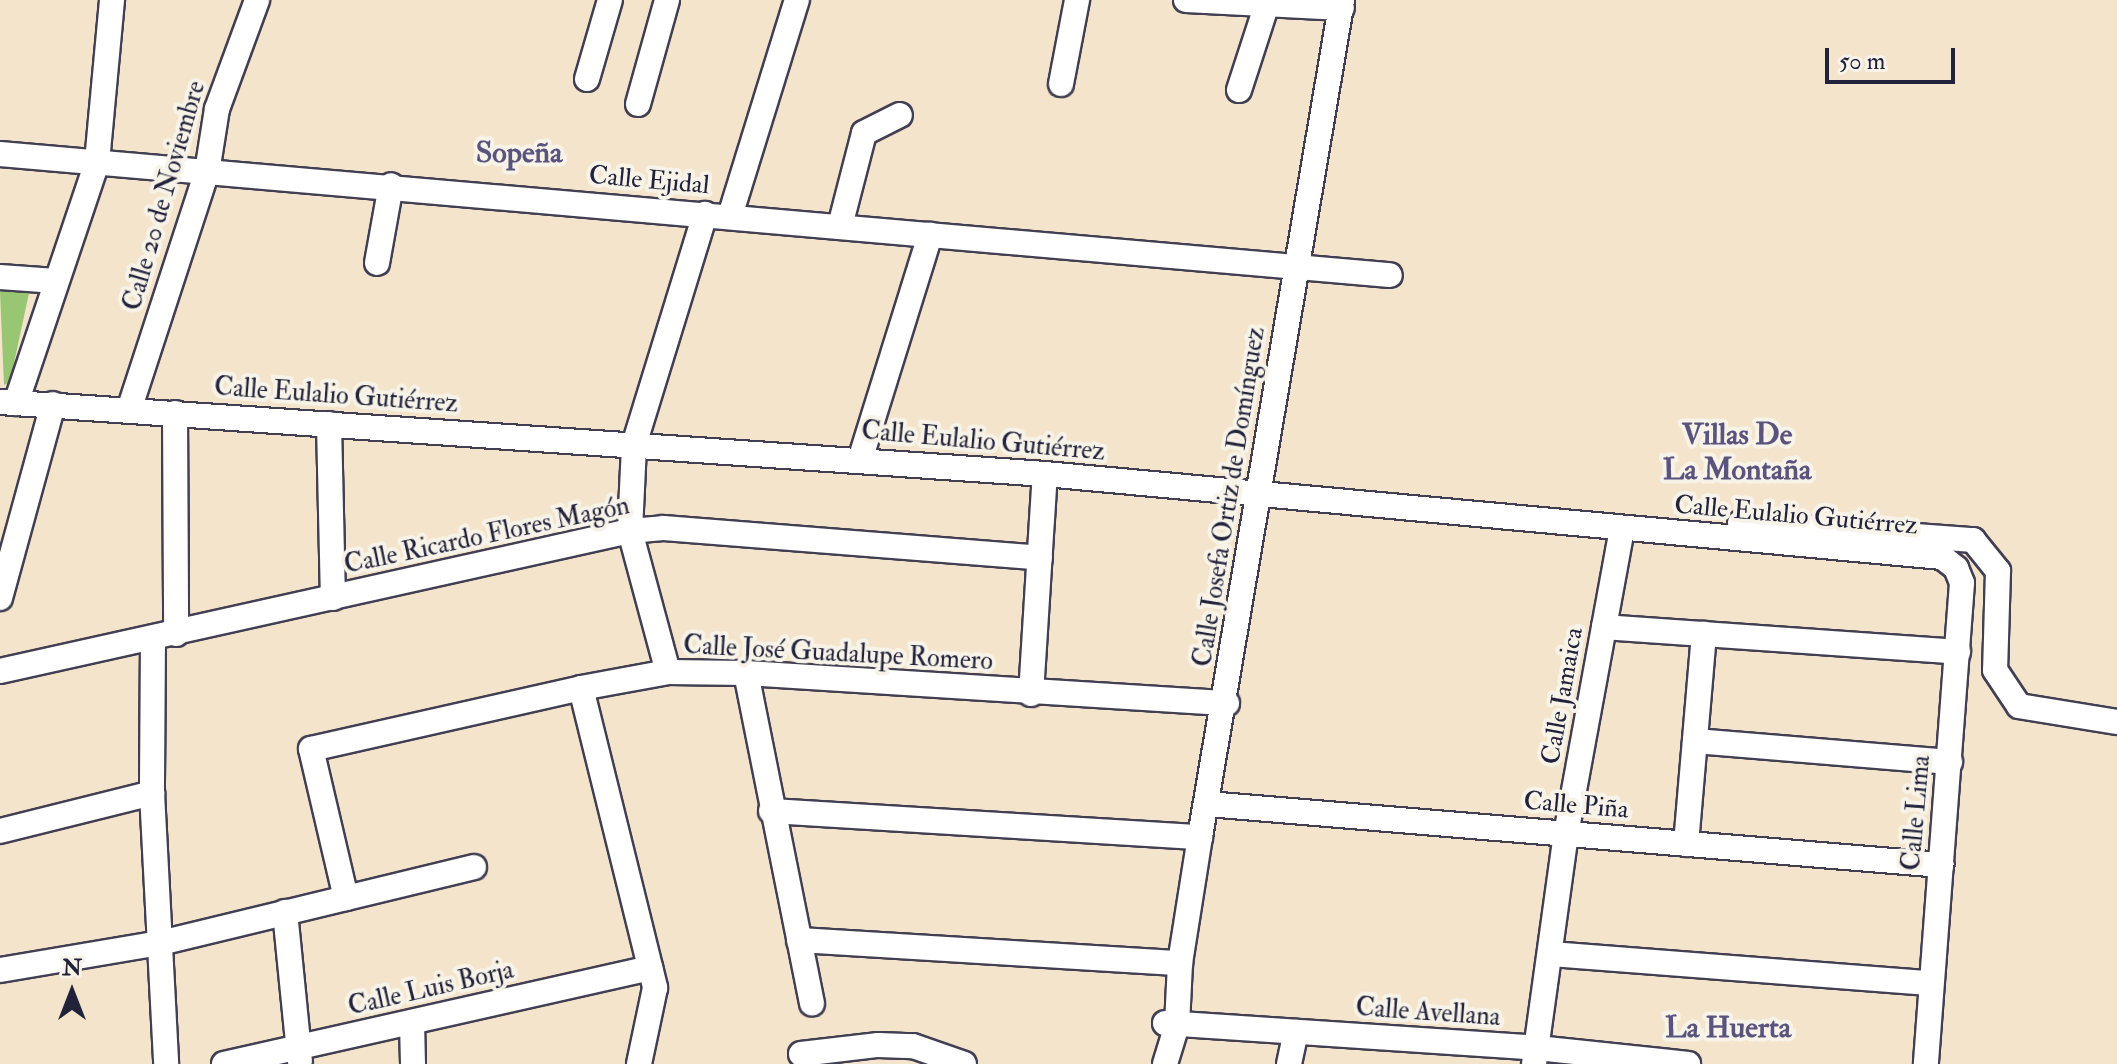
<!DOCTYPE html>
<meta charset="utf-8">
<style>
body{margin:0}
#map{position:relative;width:2117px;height:1064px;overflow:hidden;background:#f3e4cb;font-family:"IM FELL Double Pica",serif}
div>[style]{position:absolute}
.green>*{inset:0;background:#99c673}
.roads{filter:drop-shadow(2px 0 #413f51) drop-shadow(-2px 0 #413f51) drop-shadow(0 2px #413f51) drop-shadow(0 -2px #413f51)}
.minor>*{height:24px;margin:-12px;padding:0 12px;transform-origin:12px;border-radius:12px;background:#fff}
span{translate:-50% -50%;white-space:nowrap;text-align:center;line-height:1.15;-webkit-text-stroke:8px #f7f3e8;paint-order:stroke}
.street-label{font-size:26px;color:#22223b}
.quarter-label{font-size:30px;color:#5a537e;font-weight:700}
.north{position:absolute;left:32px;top:952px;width:80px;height:80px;-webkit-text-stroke:6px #f7f3e8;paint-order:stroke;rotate:0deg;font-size:22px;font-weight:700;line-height:32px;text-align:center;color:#22223b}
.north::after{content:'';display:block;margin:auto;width:28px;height:36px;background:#22223b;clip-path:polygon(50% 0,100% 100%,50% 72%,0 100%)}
.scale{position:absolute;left:1825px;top:48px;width:130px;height:36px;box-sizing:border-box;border:4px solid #22223b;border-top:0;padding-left:10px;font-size:24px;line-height:28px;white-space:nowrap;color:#22223b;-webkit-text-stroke:6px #f7f3e8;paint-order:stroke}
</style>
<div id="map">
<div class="green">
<i style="clip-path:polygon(0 291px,29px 293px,10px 382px,4px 385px)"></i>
</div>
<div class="roads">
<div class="minor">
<i style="left:1186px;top:0;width:156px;rotate:2.9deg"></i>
<i style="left:587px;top:79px;width:82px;rotate:-73.8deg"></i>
<i style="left:1061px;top:84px;width:86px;rotate:-79.2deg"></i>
<i style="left:1239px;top:90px;width:90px;rotate:-72deg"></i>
<i style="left:638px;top:104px;width:108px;rotate:-74.4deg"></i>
<i style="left:0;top:154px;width:1395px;rotate:4.98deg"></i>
<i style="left:730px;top:216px;width:226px;rotate:-72.8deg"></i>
<i style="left:840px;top:226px;width:96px;rotate:-75.5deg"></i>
<i style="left:864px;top:133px;width:40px;rotate:-26.6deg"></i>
<i style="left:377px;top:263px;width:79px;rotate:-79.8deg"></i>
<i style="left:0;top:277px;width:56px;rotate:4.1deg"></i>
<i style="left:0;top:402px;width:1047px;rotate:3.94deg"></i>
<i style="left:1045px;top:474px;width:901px;rotate:5.29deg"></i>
<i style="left:1942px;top:557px;width:18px;rotate:38deg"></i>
<i style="left:1956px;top:568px;width:16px;rotate:68deg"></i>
<i style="left:1962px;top:583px;width:482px;rotate:94.3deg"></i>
<i style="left:16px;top:403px;width:254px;rotate:-71.4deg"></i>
<i style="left:97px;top:162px;width:163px;rotate:-84.7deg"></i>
<i style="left:129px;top:410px;width:250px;rotate:-71.9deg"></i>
<i style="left:207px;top:172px;width:64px;rotate:-81deg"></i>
<i style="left:217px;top:109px;width:116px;rotate:-69.8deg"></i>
<i style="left:175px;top:413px;width:221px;rotate:89.7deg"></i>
<i style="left:329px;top:424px;width:174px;rotate:88.7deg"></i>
<i style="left:860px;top:460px;width:236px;rotate:-72.7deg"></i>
<i style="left:1740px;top:523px;width:234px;rotate:4.2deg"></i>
<i style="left:1973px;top:540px;width:40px;rotate:51deg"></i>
<i style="left:1998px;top:571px;width:99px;rotate:91.7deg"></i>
<i style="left:1995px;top:670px;width:43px;rotate:56.3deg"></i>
<i style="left:2019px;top:706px;width:99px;rotate:9.3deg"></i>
<i style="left:0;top:598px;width:201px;rotate:-74.7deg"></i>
<i style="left:1604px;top:627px;width:355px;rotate:4deg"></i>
<i style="left:153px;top:639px;width:154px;rotate:90.4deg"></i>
<i style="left:152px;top:793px;width:271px;rotate:87deg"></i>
<i style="left:0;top:671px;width:645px;rotate:-12.53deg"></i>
<i style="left:630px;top:531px;width:33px;rotate:-5deg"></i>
<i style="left:663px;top:528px;width:378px;rotate:4.5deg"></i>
<i style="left:668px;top:672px;width:146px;rotate:-105.1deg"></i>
<i style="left:630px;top:531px;width:86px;rotate:-87.3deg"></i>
<i style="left:634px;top:445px;width:242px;rotate:-72.9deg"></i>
<i style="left:746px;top:673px;width:337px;rotate:78.7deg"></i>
<i style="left:581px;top:688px;width:309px;rotate:76.1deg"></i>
<i style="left:655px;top:988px;width:78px;rotate:101.9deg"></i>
<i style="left:1031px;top:694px;width:220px;rotate:-86.4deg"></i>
<i style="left:1695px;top:741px;width:256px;rotate:4.7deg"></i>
<i style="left:1207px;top:804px;width:737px;rotate:4.75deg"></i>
<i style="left:771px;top:811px;width:430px;rotate:3.5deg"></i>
<i style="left:0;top:831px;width:157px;rotate:-14deg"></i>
<i style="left:1686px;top:844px;width:211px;rotate:-85.1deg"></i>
<i style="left:346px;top:898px;width:153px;rotate:-103.2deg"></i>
<i style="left:311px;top:749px;width:277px;rotate:-12.7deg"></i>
<i style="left:581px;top:688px;width:88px;rotate:-10.4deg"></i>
<i style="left:668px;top:672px;width:78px;rotate:0.7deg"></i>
<i style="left:746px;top:673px;width:482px;rotate:3.6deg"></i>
<i style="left:285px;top:912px;width:150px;rotate:84.3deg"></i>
<i style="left:799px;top:940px;width:382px;rotate:3.5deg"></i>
<i style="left:1550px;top:954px;width:381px;rotate:4.4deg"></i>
<i style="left:0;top:970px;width:162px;rotate:-9.6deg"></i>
<i style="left:160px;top:943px;width:323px;rotate:-13.6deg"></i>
<i style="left:412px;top:1023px;width:41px;rotate:88.6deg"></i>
<i style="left:1165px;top:1023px;width:373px;rotate:3.8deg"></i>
<i style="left:1537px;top:1048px;width:152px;rotate:6deg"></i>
<i style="left:801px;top:1054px;width:78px;rotate:-6.7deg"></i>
<i style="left:878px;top:1045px;width:35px;rotate:2deg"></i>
<i style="left:913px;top:1046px;width:54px;rotate:19.4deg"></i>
<i style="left:224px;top:1064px;width:437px;rotate:-12.7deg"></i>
<i style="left:1165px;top:1064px;width:41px;rotate:-72.9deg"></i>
<i style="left:1177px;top:1025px;width:62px;rotate:-87.2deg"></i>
<i style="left:1180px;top:963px;width:128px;rotate:-81deg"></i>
<i style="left:1200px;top:837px;width:849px;rotate:-80.37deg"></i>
<i style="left:1289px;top:1064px;width:33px;rotate:-78deg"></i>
<i style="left:1534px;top:1064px;width:232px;rotate:-82.1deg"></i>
<i style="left:1566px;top:834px;width:310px;rotate:-79.6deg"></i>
</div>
</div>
<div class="street-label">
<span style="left:649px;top:181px;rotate:5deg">Calle Ejidal</span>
<span style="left:165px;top:196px;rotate:-74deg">Calle 20 de Noviembre</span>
<span style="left:336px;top:396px;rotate:4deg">Calle Eulalio Gutiérrez</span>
<span style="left:983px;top:442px;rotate:5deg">Calle Eulalio Gutiérrez</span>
<span style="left:1230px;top:497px;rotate:-81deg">Calle Josefa Ortiz de Domínguez</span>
<span style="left:1796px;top:516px;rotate:5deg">Calle Eulalio Gutiérrez</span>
<span style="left:487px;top:536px;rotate:-12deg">Calle Ricardo Flores Magón</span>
<span style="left:838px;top:654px;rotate:3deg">Calle José Guadalupe Romero</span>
<span style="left:1563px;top:696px;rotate:-80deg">Calle Jamaica</span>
<span style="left:1576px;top:806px;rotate:5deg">Calle Piña</span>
<span style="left:1917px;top:813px;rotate:-85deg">Calle Lima</span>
<span style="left:431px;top:989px;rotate:-13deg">Calle Luis Borja</span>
<span style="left:1428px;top:1013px;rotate:4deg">Calle Avellana</span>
</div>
<div class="quarter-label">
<span style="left:519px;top:153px">Sopeña</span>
<span style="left:1737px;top:452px">Villas De<br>La Montaña</span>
<span style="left:1728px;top:1028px">La Huerta</span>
</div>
<div class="north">N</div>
<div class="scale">50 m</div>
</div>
